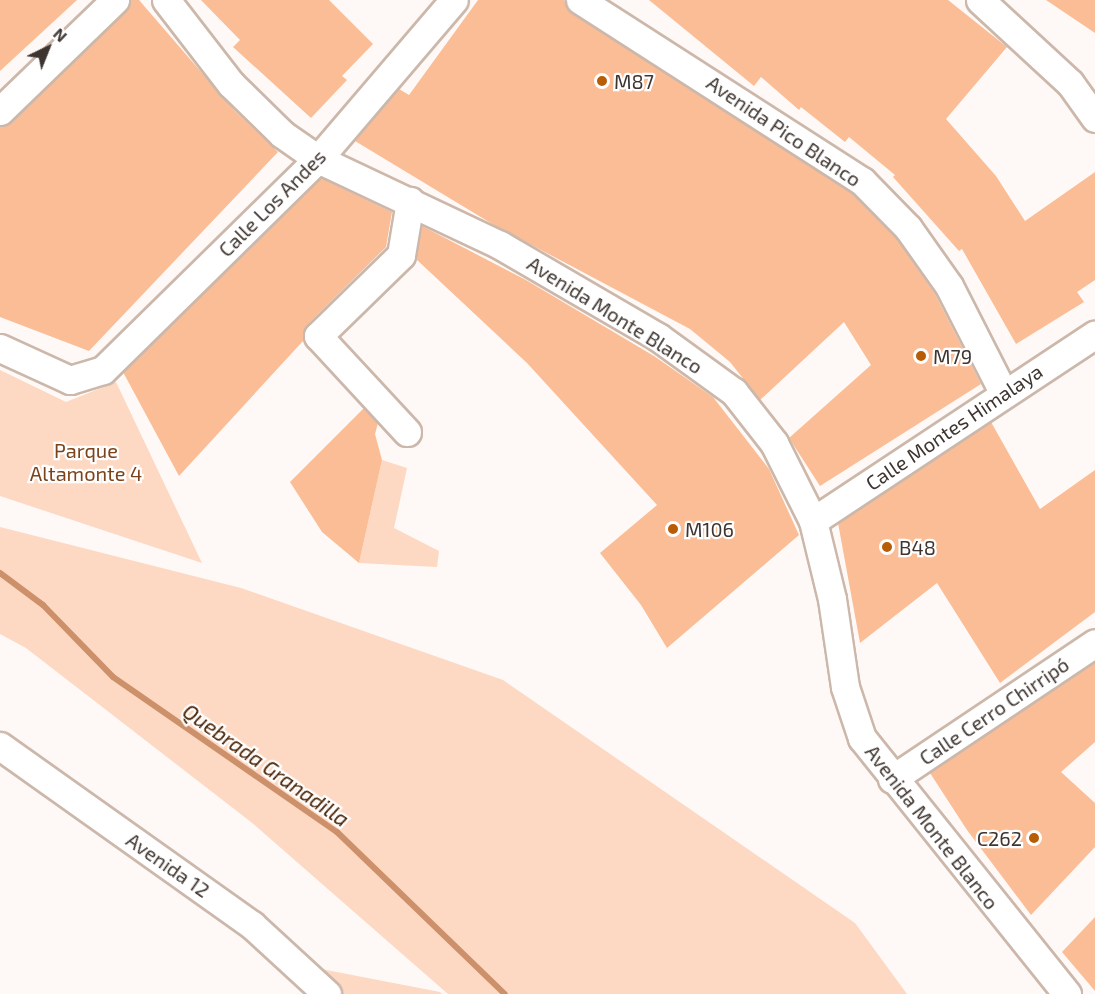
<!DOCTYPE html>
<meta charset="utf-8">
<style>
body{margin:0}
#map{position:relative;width:1095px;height:994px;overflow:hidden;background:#fef9f6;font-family:"Exo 2",sans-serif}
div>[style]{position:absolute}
.green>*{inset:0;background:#fdd8c2}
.stream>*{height:6px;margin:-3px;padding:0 3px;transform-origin:3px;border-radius:3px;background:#cc916b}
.building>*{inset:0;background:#fbbd96}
.roads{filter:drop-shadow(2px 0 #ccb8ab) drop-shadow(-2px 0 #ccb8ab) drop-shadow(0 2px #ccb8ab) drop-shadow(0 -2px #ccb8ab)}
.minor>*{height:27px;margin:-13.5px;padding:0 13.5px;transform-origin:13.5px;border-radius:13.5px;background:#fff}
.dots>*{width:16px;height:16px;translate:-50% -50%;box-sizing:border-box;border:3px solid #fff;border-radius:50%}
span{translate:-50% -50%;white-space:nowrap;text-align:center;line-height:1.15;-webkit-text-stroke:4.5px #fff;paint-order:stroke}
.poi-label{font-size:20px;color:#3e3530}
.left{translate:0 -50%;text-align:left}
.right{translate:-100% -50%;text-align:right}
.street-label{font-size:20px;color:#3e3530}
.park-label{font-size:20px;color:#7c431a}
.water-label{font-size:21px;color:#482103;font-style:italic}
.north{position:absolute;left:18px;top:18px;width:60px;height:60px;-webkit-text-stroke:4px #fff;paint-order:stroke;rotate:43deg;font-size:16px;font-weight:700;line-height:24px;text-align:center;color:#3e3530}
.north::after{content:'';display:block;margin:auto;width:21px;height:27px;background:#3e3530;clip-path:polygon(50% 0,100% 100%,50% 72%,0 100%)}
</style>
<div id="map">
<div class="green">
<i style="clip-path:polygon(0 370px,66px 402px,116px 382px,202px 563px,0 496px)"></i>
<i style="clip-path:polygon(382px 460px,407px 468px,394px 528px,439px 551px,437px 567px,359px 563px)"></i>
<i style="clip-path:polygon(0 527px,241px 588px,503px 680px,855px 923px,907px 994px,448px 994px,251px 822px,26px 648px,0 634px)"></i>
<i style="clip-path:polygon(321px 969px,440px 992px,442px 994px,339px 994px,317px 974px)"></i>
</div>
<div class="stream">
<i style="left:0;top:573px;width:54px;rotate:36.7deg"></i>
<i style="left:43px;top:605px;width:100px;rotate:45.8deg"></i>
<i style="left:113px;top:677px;width:272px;rotate:34.7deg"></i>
<i style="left:337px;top:832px;width:233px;rotate:44deg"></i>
</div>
<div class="building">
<i style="clip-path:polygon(0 0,77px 0,0 71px)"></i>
<i style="clip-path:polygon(130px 0,139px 0,234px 110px,278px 152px,89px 351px,0 317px,0 126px,11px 122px,126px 11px)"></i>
<i style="clip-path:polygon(201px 0,329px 0,373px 44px,342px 76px,347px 80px,311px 118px,233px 47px,240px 40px)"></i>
<i style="clip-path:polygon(478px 0,564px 0,572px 13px,852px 193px,896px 238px,935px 294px,981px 384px,820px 486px,789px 438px,871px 365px,844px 322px,760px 400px,730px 362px,690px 329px,494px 225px,355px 141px,399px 89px,409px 95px)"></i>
<i style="clip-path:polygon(649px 0,948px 0,1007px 47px,946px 119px,996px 176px,1025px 221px,1095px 172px,1095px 280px,1077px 292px,1084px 302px,1016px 344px,962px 249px,959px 251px,893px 177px,895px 175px,849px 137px,845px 142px,801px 107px,799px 110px,761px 77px,754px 86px)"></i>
<i style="clip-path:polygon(1046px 0,1095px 0,1095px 33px)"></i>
<i style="clip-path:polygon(321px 178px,392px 212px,386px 247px,307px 325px,303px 341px,179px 476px,123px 372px)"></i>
<i style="clip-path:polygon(422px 226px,526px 280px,654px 356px,713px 397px,769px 469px,799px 535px,667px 648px,641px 605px,600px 553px,657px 505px,527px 363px,416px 259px)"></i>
<i style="clip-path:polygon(364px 408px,378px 423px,375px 434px,382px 460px,359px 563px,322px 532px,290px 482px)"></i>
<i style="clip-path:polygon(991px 422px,1040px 509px,1095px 470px,1095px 612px,1000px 683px,937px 583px,860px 643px,838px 523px)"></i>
<i style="clip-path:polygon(1095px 662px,1095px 742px,1061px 772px,1095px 803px,1095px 847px,1031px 915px,967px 830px,930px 773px)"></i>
<i style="clip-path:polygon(1095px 917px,1095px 991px,1062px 952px)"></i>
</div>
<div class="roads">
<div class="minor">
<i style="left:166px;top:0;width:106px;rotate:52.3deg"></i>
<i style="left:231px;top:84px;width:71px;rotate:44.4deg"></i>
<i style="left:282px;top:134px;width:44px;rotate:34.8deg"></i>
<i style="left:318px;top:159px;width:201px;rotate:25.3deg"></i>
<i style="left:500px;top:245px;width:183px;rotate:30.2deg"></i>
<i style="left:658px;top:337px;width:94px;rotate:35.9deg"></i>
<i style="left:734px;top:392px;width:65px;rotate:51.9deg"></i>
<i style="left:774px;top:443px;width:87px;rotate:63.4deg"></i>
<i style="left:813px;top:521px;width:80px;rotate:76.3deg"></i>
<i style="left:832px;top:599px;width:89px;rotate:81.6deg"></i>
<i style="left:845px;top:687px;width:54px;rotate:71.6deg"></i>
<i style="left:862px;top:738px;width:328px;rotate:51.3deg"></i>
<i style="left:580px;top:0;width:335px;rotate:32.7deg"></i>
<i style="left:862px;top:181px;width:66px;rotate:45.6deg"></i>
<i style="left:908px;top:228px;width:71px;rotate:54.7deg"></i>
<i style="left:949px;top:286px;width:121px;rotate:63deg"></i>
<i style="left:980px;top:0;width:122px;rotate:42.7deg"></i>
<i style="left:1070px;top:83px;width:43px;rotate:54.5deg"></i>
<i style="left:0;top:111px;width:160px;rotate:-44deg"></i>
<i style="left:0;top:348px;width:77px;rotate:24.6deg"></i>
<i style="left:70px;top:380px;width:34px;rotate:-17deg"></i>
<i style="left:103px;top:370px;width:301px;rotate:-44.5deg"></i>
<i style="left:318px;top:159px;width:209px;rotate:-49.5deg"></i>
<i style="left:407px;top:432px;width:131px;rotate:-132.8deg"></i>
<i style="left:318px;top:336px;width:116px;rotate:-44.3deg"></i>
<i style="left:401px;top:255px;width:55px;rotate:-80.5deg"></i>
<i style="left:813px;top:521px;width:338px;rotate:-33.5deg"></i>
<i style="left:0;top:746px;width:309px;rotate:35.4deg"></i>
<i style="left:252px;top:925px;width:102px;rotate:42.6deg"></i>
<i style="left:892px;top:779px;width:244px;rotate:-33.8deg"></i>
</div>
</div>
<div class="dots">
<i style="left:602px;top:81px;background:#b85c05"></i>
<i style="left:921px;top:356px;background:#b85c05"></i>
<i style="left:673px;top:529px;background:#b85c05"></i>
<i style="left:887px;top:547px;background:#b85c05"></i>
<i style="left:1034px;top:838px;background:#b85c05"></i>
</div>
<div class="poi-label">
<span class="left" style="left:614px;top:81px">M87</span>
<span class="left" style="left:933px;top:356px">M79</span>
<span class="left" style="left:685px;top:529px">M106</span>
<span class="left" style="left:899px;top:547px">B48</span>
<span class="right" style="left:1022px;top:838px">C262</span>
</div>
<div class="street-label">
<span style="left:784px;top:131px;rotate:34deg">Avenida Pico Blanco</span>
<span style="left:272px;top:203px;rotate:-45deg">Calle Los Andes</span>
<span style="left:615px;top:315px;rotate:32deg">Avenida Monte Blanco</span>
<span style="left:954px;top:427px;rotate:-34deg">Calle Montes Himalaya</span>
<span style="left:994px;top:711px;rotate:-34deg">Calle Cerro Chirripó</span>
<span style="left:932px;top:827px;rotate:52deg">Avenida Monte Blanco</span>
<span style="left:168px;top:865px;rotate:35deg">Avenida 12</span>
</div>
<div class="park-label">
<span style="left:86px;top:462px">Parque<br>Altamonte 4</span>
</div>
<div class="water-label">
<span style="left:266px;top:765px;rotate:35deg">Quebrada Granadilla</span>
</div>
<div class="north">N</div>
</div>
